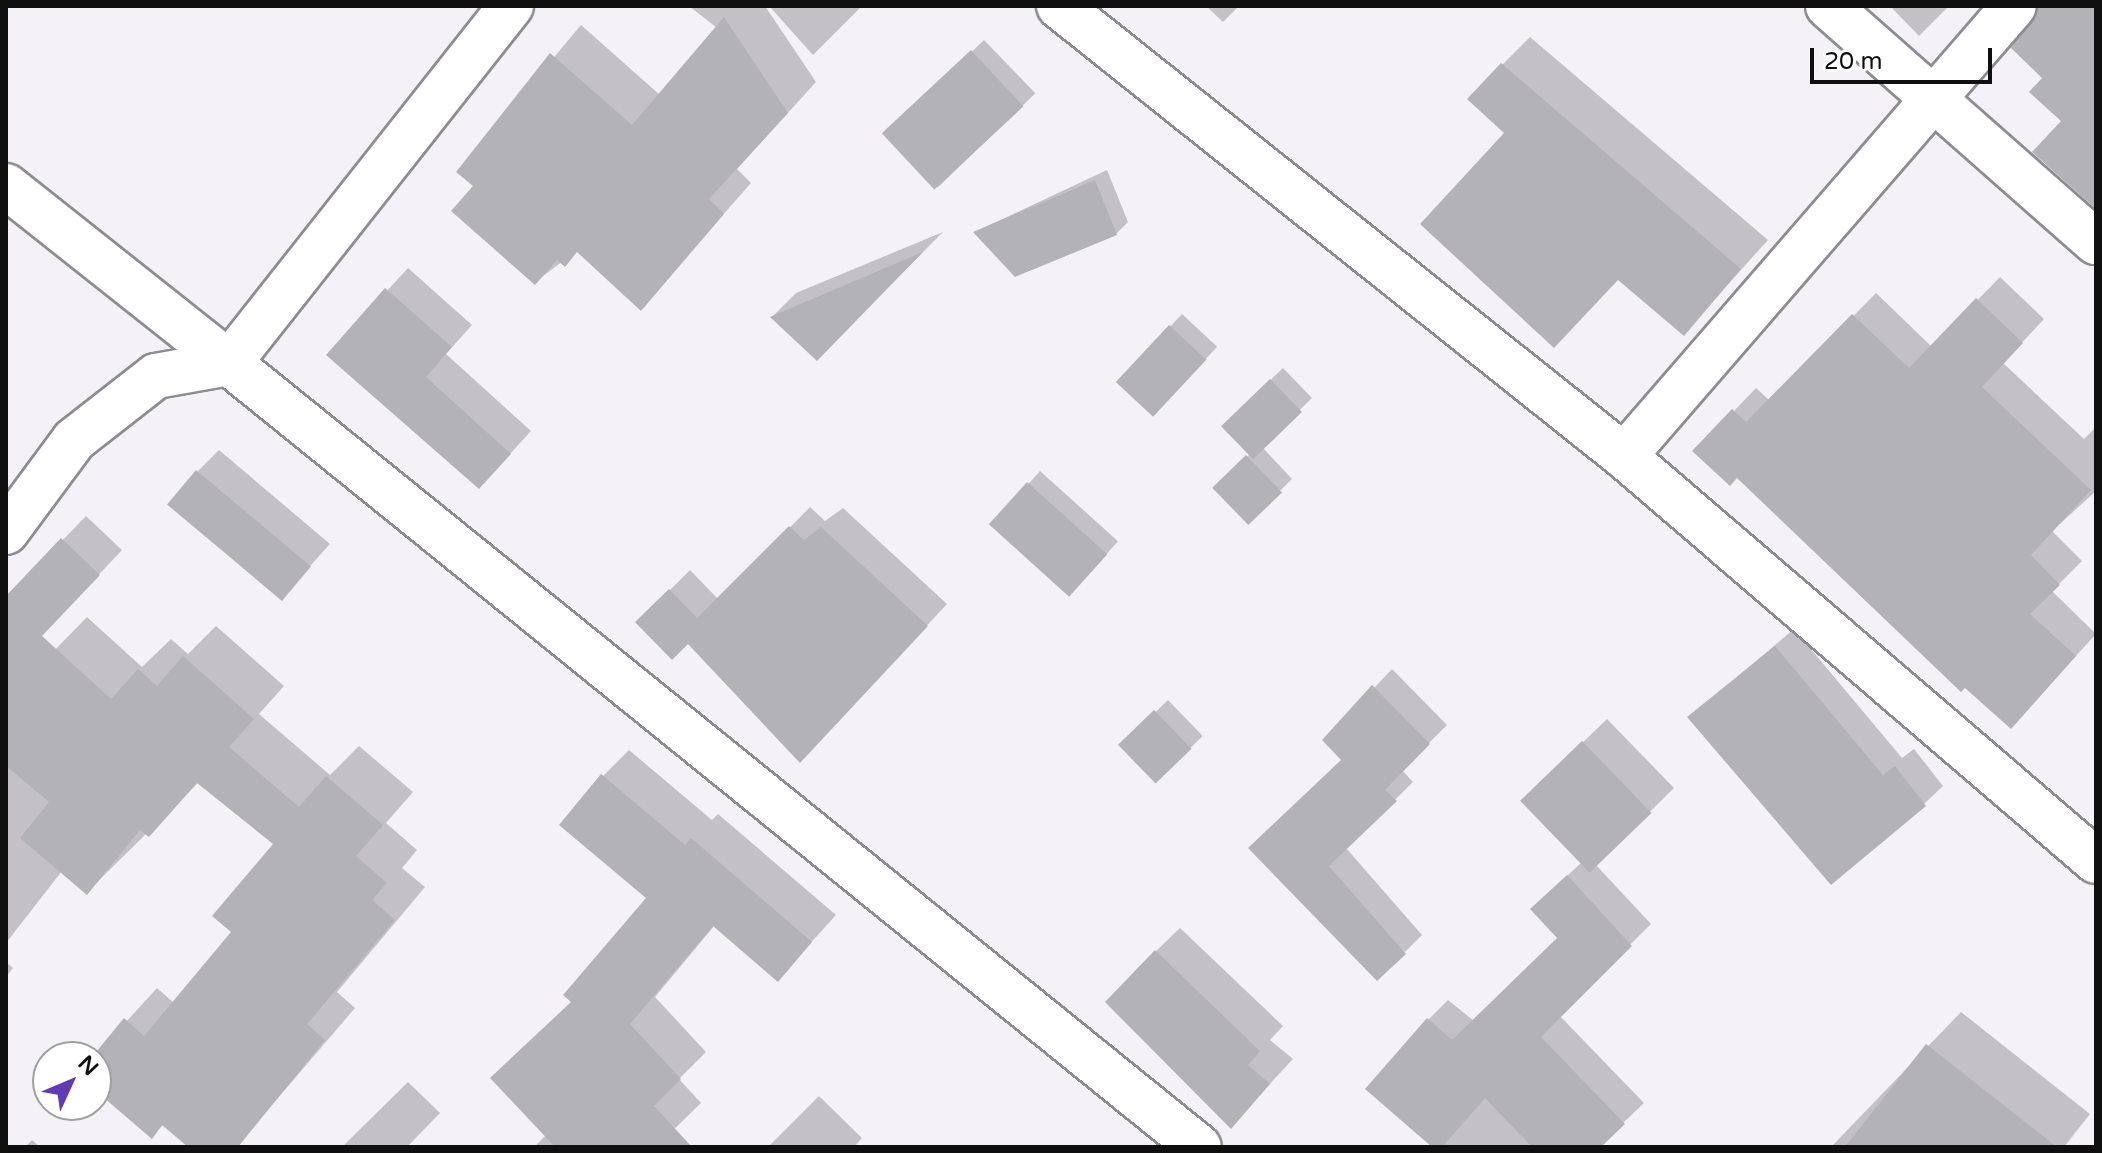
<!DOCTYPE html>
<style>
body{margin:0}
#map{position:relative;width:2102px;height:1153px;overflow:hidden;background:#f4f2f7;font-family:"Varela Round",sans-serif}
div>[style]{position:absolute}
.shadow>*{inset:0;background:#0003;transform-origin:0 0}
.building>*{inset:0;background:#b3b2b6;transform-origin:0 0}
.roads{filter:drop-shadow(2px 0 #8d8c90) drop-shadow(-2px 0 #8d8c90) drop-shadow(0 2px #8d8c90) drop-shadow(0 -2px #8d8c90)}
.minor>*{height:44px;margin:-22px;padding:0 22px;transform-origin:22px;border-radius:22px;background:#fff}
span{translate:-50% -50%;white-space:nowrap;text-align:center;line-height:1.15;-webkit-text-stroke:8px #fff;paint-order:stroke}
.frame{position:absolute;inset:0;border:8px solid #0f0f10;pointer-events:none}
.north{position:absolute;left:32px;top:1041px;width:80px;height:80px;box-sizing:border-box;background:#fff;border:2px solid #9f9f9f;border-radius:50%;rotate:46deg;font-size:22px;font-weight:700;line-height:32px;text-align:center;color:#0f0f10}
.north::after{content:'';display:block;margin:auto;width:28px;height:36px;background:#623ab2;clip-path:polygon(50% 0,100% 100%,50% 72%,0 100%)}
.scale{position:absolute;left:1810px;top:48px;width:182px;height:36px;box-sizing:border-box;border:4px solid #0f0f10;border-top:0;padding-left:10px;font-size:24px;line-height:28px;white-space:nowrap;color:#0f0f10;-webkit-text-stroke:6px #fff;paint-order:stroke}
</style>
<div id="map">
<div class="shadow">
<i style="clip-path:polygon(689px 6px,765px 6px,816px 82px,737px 169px,751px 183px,641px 308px,578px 250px,535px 282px,476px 186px,459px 171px,581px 25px,660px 95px,717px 28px)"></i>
<i style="clip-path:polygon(769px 6px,862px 6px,813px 55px)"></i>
<i style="clip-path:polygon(1206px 6px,1239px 6px,1223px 22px)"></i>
<i style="clip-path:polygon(1890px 6px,1949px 6px,1919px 36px)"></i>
<i style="clip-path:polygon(1530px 37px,1768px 240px,1684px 333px,1619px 278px,1507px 133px,1502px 65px)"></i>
<i style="left:984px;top:40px;width:74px;height:136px;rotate:46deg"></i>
<i style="clip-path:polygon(1107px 170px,1128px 222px,1116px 234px,975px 232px)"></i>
<i style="clip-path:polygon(943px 232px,817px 358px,772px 317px,796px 293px)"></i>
<i style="clip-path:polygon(408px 268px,472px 325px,446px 354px,531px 431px,500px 465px,328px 355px)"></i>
<i style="clip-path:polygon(2000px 277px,2044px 319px,2003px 363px,2084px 439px,2096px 427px,2096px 491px,2052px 531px,2082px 561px,2052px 591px,2096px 634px,2011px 727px,1734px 411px,1756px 388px,1770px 401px,1876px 293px,1932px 347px)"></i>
<i style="left:1182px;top:314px;width:48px;height:93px;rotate:43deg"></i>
<i style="clip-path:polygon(1283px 368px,1312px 398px,1262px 447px,1292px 479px,1248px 522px,1215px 488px,1250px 454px,1223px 426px)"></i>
<i style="clip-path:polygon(219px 450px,330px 544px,282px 597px,198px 471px)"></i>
<i style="left:1040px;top:471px;width:105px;height:72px;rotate:42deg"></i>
<i style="clip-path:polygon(810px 507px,825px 521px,843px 508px,947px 604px,820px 740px,688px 641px,638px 622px,690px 570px,719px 600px)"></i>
<i style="clip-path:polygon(86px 516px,122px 550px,44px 633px,6px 643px,6px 599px)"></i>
<i style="clip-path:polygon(87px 617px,142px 667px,171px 639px,188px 654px,216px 626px,284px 686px,259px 714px,330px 775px,359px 746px,413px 792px,386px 823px,417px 850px,402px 868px,425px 887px,337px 992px,355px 1008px,236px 1147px,191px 1147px,164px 1124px,152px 1136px,94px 1057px,157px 988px,174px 1003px,234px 932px,276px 844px,199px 782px,87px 892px,62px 871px,6px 943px,6px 700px)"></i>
<i style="clip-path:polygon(1794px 629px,1902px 758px,1914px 749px,1943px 786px,1924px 804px,1690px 717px)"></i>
<i style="clip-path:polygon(1392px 669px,1447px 725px,1402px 770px,1413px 782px,1346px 848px,1422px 935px,1405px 952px,1251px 848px,1344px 759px,1325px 740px)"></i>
<i style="left:1168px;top:700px;width:50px;height:65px;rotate:46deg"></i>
<i style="clip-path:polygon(1607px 719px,1674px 788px,1596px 865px,1651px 924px,1559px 1015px,1644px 1103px,1598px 1147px,1435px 1147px,1428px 1020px,1448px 1000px,1474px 1021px,1560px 938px,1553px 889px,1582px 862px,1547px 777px)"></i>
<i style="clip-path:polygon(629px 750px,712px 820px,718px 814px,836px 915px,778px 979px,715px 925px,655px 997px,706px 1052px,679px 1079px,701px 1103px,656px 1147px,534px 1147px,546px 1135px,573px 1002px,648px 898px,603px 776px)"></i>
<i style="clip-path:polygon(1180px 928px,1283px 1026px,1270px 1040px,1293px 1059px,1231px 1126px,1156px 951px)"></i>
<i style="clip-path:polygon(6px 962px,13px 968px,6px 977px)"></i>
<i style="clip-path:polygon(1961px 1012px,2090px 1114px,2064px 1147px,1831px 1147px)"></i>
<i style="clip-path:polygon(408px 1082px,440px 1113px,407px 1147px,342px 1147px)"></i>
<i style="clip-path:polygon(819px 1096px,862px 1138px,854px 1147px,768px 1147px)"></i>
<i style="clip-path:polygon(32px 1140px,40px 1147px,25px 1147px)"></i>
</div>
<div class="building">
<i style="clip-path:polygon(2038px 6px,2096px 6px,2096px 209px,2032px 152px,2061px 121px,2029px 92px,2042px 78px,2011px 48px)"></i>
<i style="clip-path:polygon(724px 17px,788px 113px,709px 199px,724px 214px,641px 311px,577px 252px,565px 267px,557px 260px,535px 285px,451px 211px,473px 186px,456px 172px,550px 53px,632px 125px)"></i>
<i style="left:971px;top:50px;width:77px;height:122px;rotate:47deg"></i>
<i style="clip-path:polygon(1501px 63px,1741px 269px,1684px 336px,1618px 280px,1554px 348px,1420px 224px,1504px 133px,1467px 99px)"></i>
<i style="clip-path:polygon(1095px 180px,1117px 235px,1015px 277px,973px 232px)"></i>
<i style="clip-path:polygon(923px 252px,817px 361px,770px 317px)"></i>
<i style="clip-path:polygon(385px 288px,452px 347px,426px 377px,511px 454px,479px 489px,326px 355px)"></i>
<i style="clip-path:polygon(1976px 298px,2023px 343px,1982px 387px,2091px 490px,2031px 555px,2060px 585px,2030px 614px,2076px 656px,2011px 729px,1965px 688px,1961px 692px,1737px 478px,1730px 486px,1692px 451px,1732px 409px,1746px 422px,1852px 314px,1909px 368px)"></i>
<i style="left:1169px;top:325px;width:51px;height:78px;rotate:43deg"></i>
<i style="left:1270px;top:379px;width:46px;height:68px;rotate:46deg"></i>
<i style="left:1246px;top:455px;width:52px;height:47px;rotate:46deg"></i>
<i style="left:196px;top:470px;width:150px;height:45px;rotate:40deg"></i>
<i style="left:1027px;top:482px;width:108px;height:57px;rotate:42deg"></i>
<i style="clip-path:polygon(789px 526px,804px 540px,821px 527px,928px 626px,800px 763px,688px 644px,672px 660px,635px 622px,669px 589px,697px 618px)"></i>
<i style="clip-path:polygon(61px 538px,100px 575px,42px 636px,111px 699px,138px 669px,157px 686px,183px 656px,254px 719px,229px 747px,299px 807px,326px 776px,383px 825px,356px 856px,387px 883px,372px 900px,395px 920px,307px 1024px,325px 1040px,238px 1147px,188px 1147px,162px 1125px,152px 1139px,96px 1091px,92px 1057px,124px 1018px,144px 1036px,231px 932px,212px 916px,273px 844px,197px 783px,149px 837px,140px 830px,87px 895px,20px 838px,49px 802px,6px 766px,6px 596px)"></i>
<i style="clip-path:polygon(1775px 646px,1883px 775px,1895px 766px,1926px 806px,1831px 885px,1687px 717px)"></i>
<i style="clip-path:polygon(1372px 685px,1430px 744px,1385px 790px,1397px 801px,1329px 866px,1406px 954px,1377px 981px,1248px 848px,1341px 760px,1322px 740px)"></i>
<i style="left:1154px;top:710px;width:54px;height:50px;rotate:46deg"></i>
<i style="left:1582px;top:741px;width:100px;height:86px;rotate:46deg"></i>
<i style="clip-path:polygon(601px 774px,685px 845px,691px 838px,812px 942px,778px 982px,713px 926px,630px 1024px,681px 1079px,654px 1106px,692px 1147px,555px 1147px,490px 1078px,571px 1002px,563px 995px,646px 898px,559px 825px)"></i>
<i style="clip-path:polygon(1567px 875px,1632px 946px,1541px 1037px,1625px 1124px,1601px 1147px,1532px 1147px,1485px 1098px,1442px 1147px,1432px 1147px,1365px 1089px,1427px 1018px,1452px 1040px,1557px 938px,1530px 909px)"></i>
<i style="clip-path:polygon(1155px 950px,1260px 1051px,1248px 1065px,1270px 1084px,1231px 1129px,1105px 1002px)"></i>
<i style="clip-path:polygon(1926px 1044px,2057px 1147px,1845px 1147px)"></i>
</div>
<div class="roads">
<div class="minor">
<i style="left:511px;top:6px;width:455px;rotate:128.3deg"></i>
<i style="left:229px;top:363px;width:1247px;rotate:38.95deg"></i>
<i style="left:1059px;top:6px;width:722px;rotate:38.54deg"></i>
<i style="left:1624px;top:456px;width:622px;rotate:40.63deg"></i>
<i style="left:1828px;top:6px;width:357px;rotate:41.4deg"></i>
<i style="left:6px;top:186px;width:285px;rotate:38.4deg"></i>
<i style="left:1624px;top:456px;width:595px;rotate:-49.09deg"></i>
<i style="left:6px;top:532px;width:114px;rotate:-53.5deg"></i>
<i style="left:74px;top:440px;width:104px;rotate:-38deg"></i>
<i style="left:156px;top:376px;width:74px;rotate:-10.1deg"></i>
</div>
</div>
<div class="frame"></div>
<div class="north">N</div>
<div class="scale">20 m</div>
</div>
